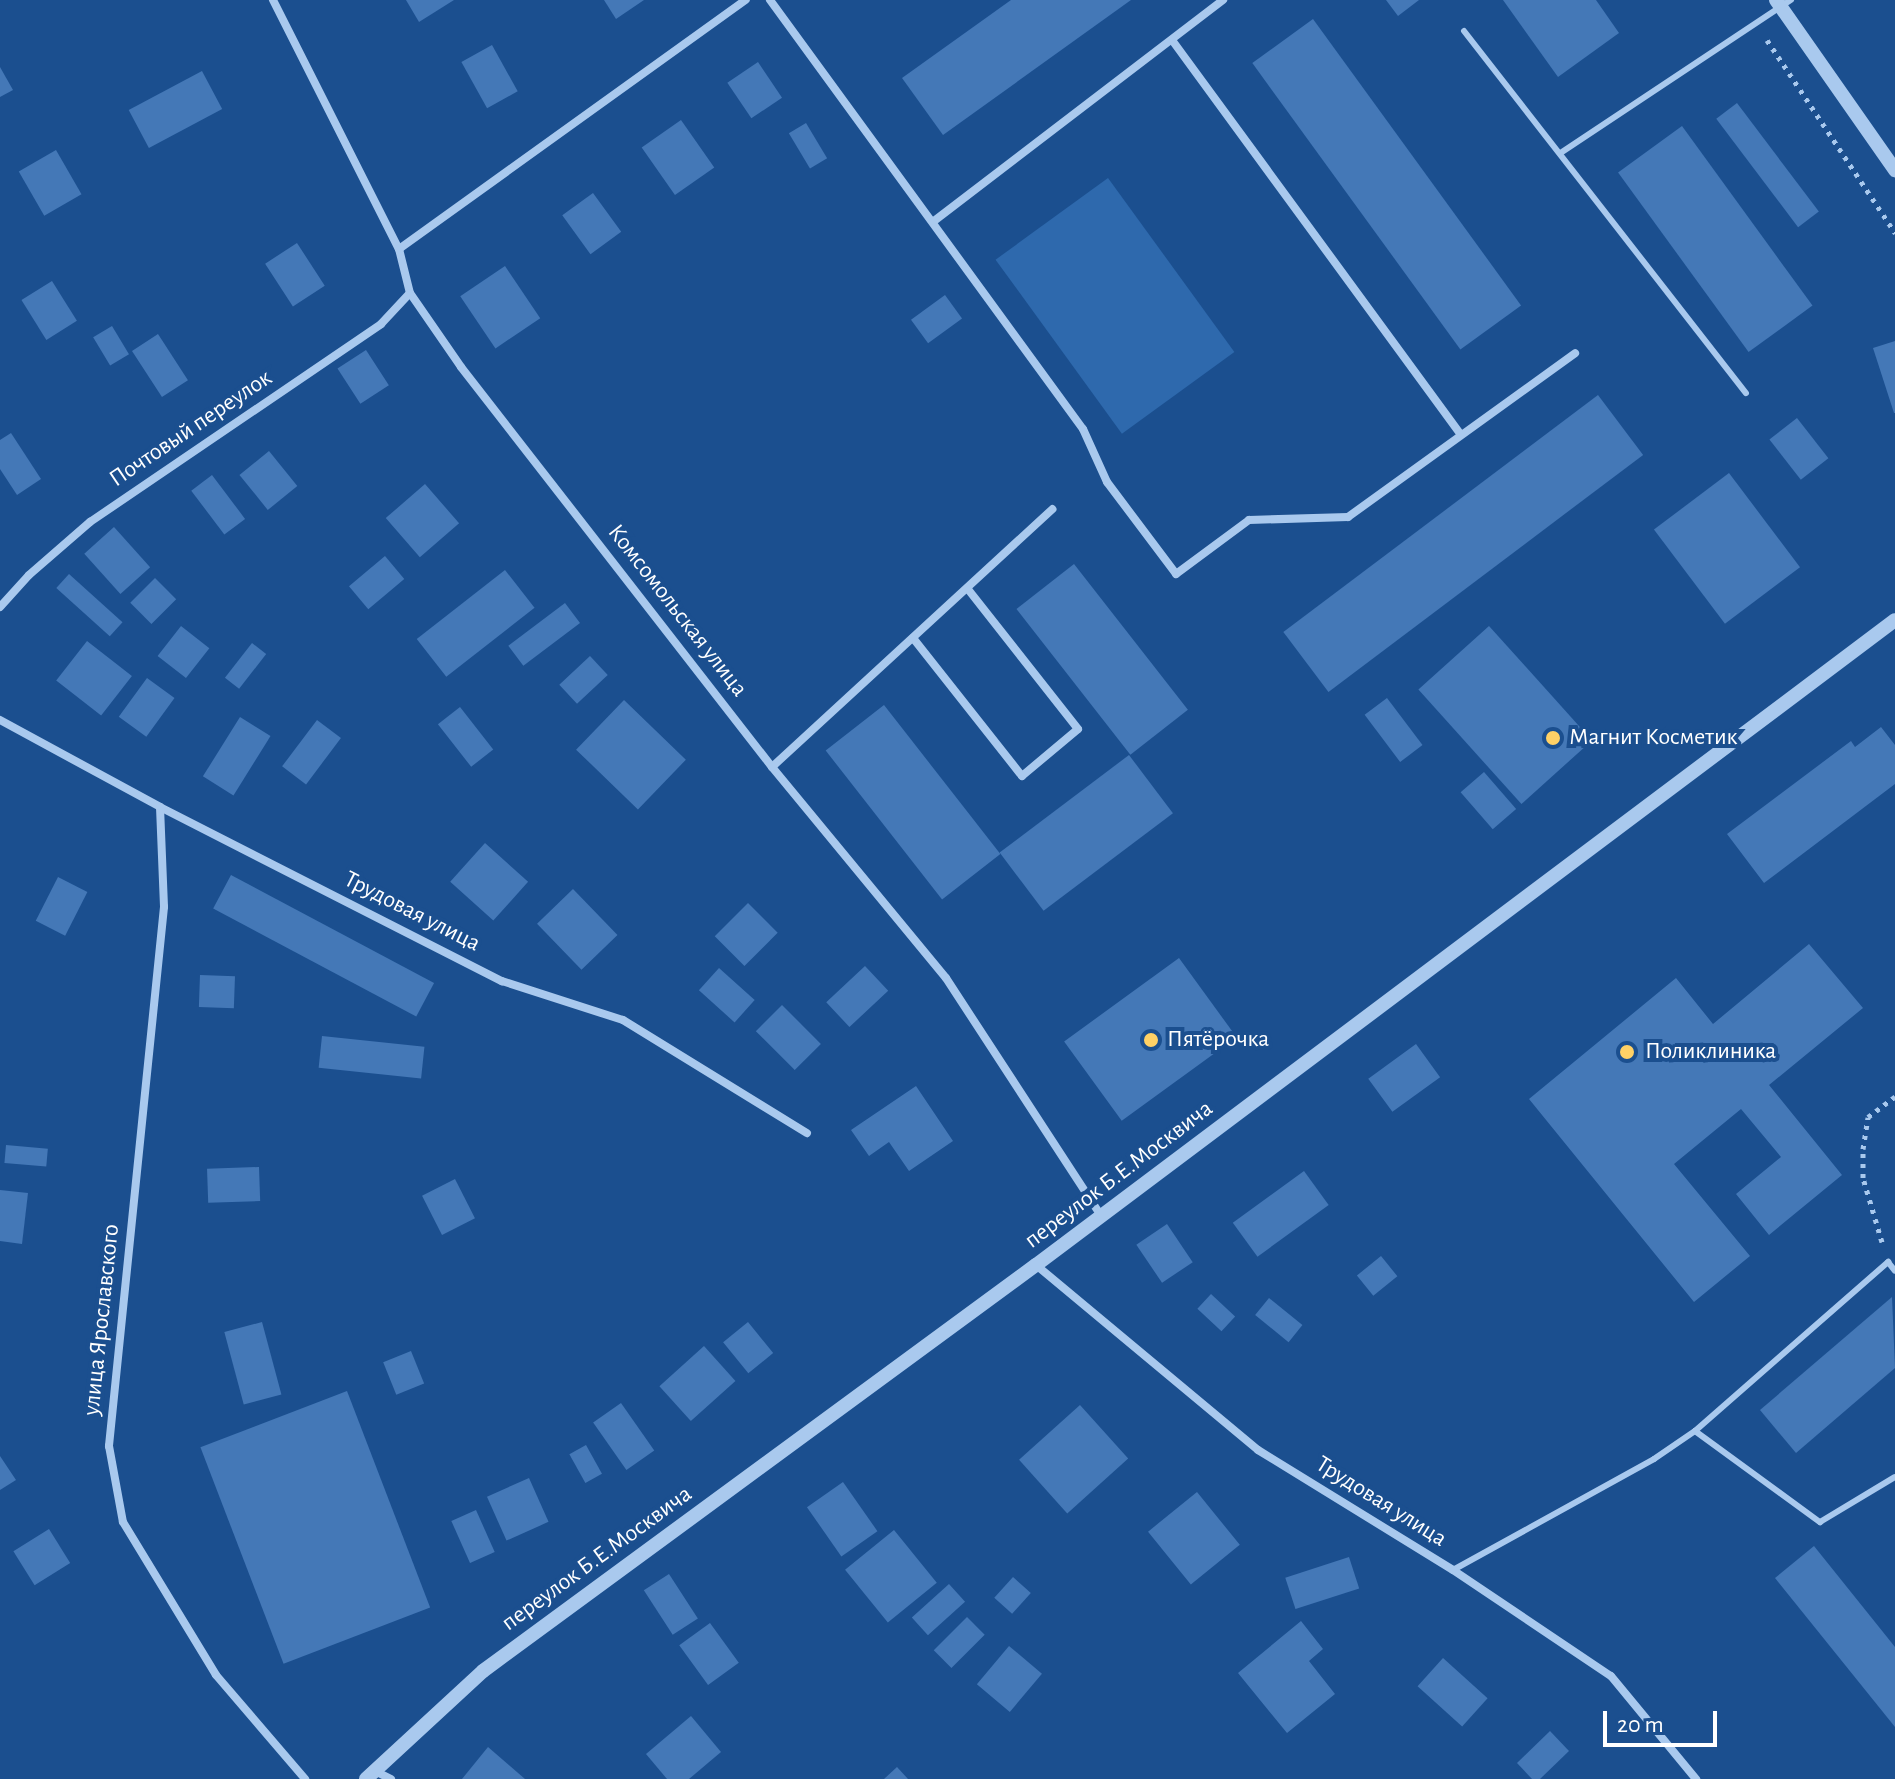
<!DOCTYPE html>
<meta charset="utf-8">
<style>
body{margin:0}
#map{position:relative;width:1895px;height:1779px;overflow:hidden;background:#1b4f8f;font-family:"Alegreya Sans",sans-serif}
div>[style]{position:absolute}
.green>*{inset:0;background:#2e69ad;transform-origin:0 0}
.building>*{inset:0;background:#4478b7;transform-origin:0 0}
.path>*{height:5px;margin-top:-2.5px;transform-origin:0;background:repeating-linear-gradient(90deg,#a9c9ee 0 4px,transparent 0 10px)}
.service>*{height:6px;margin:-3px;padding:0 3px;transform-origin:3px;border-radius:3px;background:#a9c9ee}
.minor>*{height:8px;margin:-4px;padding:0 4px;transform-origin:4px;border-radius:4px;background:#a9c9ee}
.tertiary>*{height:14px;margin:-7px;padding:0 7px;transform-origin:7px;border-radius:7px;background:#a9c9ee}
.dots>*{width:22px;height:22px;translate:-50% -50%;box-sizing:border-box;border:4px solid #1b4f8f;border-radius:50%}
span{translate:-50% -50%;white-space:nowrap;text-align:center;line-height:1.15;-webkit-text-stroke:8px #1b4f8f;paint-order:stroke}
.street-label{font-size:24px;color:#fff}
.poi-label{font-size:24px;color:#fff}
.left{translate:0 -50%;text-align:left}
.scale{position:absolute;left:1603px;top:1711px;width:114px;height:36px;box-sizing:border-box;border:4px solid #fff;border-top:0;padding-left:10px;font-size:24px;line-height:28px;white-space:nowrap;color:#fff;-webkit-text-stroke:6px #1b4f8f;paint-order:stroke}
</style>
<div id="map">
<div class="green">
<i style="left:1108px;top:178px;width:215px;height:139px;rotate:54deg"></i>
</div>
<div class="building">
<i style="clip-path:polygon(406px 0,454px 0,419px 22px)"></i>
<i style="clip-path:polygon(604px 0,644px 0,616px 19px)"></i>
<i style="clip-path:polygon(1011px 0,1131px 0,943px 135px,902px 78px)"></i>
<i style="clip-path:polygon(1386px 0,1419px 0,1398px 16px)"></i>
<i style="clip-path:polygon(1503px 0,1596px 0,1619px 33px,1558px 77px)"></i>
<i style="left:1313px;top:19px;width:354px;height:75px;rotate:54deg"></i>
<i style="left:492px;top:45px;width:53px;height:35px;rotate:61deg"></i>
<i style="left:758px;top:62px;width:43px;height:37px;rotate:56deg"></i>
<i style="clip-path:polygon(0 67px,13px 90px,0 97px)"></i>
<i style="left:202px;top:71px;width:43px;height:83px;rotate:62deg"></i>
<i style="left:1737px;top:103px;width:136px;height:26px;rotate:53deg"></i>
<i style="left:681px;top:120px;width:58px;height:48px;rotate:55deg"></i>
<i style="left:806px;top:123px;width:41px;height:20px;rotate:59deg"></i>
<i style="left:1682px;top:126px;width:222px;height:79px;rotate:54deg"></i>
<i style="left:56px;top:150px;width:51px;height:43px;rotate:60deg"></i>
<i style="left:593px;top:193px;width:48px;height:38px;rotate:54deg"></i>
<i style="left:297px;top:243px;width:51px;height:38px;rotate:57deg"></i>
<i style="left:505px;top:266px;width:63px;height:54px;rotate:56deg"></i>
<i style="left:52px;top:281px;width:47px;height:36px;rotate:58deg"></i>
<i style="left:945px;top:295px;width:29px;height:42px;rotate:54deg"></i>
<i style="left:112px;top:326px;width:33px;height:22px;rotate:59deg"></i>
<i style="left:158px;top:334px;width:55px;height:31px;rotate:57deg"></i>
<i style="clip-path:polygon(1895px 341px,1895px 413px,1894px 413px,1873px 348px)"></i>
<i style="left:366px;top:350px;width:42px;height:34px;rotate:57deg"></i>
<i style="left:1598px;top:395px;width:75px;height:394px;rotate:53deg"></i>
<i style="left:1797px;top:418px;width:51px;height:35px;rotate:52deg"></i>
<i style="clip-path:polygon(11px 433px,41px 479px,17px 495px,0 469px,0 440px)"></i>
<i style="left:269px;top:451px;width:45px;height:38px;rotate:51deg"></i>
<i style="left:1729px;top:473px;width:118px;height:94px;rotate:53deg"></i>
<i style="left:212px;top:475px;width:55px;height:26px;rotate:53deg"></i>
<i style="left:425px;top:484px;width:52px;height:52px;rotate:49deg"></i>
<i style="left:114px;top:527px;width:54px;height:40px;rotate:48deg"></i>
<i style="left:385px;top:556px;width:30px;height:47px;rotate:50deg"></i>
<i style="left:1074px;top:564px;width:185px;height:73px;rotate:52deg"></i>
<i style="left:505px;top:570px;width:48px;height:112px;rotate:52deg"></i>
<i style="left:69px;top:574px;width:72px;height:19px;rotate:42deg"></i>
<i style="left:155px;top:578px;width:30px;height:35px;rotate:45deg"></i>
<i style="left:565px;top:603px;width:25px;height:71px;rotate:53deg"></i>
<i style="left:181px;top:626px;width:36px;height:38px;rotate:38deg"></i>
<i style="left:1489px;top:626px;width:154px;height:95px;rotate:48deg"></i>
<i style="left:87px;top:641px;width:57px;height:50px;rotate:38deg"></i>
<i style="left:252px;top:643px;width:18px;height:44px;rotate:38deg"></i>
<i style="left:590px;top:656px;width:26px;height:42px;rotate:47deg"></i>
<i style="left:147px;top:678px;width:34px;height:48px;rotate:36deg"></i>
<i style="left:1387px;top:698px;width:59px;height:28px;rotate:53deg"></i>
<i style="left:624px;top:700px;width:86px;height:69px;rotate:44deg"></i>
<i style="left:884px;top:705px;width:189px;height:74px;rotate:52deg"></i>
<i style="left:460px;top:707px;width:54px;height:28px;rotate:52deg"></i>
<i style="left:240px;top:717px;width:36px;height:70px;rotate:32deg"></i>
<i style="left:317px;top:720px;width:30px;height:58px;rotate:37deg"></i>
<i style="clip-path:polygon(1881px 727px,1895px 745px,1895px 784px,1764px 883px,1727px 834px,1851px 741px,1855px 747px)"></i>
<i style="left:1129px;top:755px;width:73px;height:162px;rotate:53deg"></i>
<i style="left:1484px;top:772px;width:49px;height:31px;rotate:49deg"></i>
<i style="left:485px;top:843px;width:58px;height:52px;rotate:42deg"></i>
<i style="left:231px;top:875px;width:230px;height:38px;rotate:28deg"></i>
<i style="left:58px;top:877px;width:33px;height:49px;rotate:27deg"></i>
<i style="left:573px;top:889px;width:64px;height:50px;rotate:46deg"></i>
<i style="left:748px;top:903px;width:42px;height:47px;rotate:45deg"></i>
<i style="clip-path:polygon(1809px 944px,1863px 1008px,1769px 1085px,1842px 1175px,1769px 1235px,1736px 1194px,1781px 1157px,1741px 1109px,1674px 1164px,1750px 1256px,1694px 1302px,1529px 1099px,1676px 978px,1713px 1024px)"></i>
<i style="left:1179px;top:958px;width:98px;height:142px;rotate:54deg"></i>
<i style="left:865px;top:966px;width:34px;height:53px;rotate:47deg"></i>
<i style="left:719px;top:968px;width:48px;height:30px;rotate:42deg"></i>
<i style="left:200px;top:975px;width:35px;height:32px;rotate:2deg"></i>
<i style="left:782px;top:1005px;width:55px;height:37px;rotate:45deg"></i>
<i style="left:322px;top:1036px;width:103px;height:32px;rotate:6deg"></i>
<i style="left:1416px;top:1044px;width:41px;height:59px;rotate:54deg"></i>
<i style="clip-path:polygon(916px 1086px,953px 1141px,909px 1171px,889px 1142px,869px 1156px,851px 1130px)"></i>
<i style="left:6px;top:1145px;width:42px;height:18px;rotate:5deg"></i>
<i style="left:259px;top:1167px;width:34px;height:52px;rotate:88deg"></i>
<i style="left:1304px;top:1171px;width:42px;height:88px;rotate:54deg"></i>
<i style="left:455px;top:1179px;width:44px;height:37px;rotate:63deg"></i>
<i style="clip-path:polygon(0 1190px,28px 1193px,22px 1244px,0 1241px)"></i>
<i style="left:1167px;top:1224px;width:46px;height:37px;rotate:56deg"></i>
<i style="left:1381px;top:1256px;width:26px;height:31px;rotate:51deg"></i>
<i style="left:1211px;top:1294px;width:33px;height:20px;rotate:43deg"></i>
<i style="clip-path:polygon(1892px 1297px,1895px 1368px,1796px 1453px,1760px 1410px)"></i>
<i style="left:1269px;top:1298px;width:43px;height:22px;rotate:39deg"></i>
<i style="left:262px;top:1322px;width:75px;height:39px;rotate:75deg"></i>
<i style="left:748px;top:1322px;width:40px;height:32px;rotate:51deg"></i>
<i style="left:704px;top:1346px;width:47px;height:60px;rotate:48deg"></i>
<i style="left:411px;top:1351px;width:35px;height:30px;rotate:68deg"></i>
<i style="left:347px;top:1391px;width:232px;height:157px;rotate:69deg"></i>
<i style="left:621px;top:1403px;width:58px;height:34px;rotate:55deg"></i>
<i style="left:1080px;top:1405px;width:72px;height:82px;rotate:48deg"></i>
<i style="left:586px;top:1445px;width:33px;height:19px;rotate:61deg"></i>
<i style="clip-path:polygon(0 1456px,16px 1480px,0 1490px)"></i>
<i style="left:529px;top:1478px;width:48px;height:46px;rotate:66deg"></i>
<i style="left:843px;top:1482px;width:60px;height:44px;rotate:55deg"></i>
<i style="left:1197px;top:1492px;width:68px;height:63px;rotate:51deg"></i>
<i style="left:476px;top:1510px;width:46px;height:27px;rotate:66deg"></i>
<i style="left:49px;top:1529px;width:40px;height:42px;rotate:58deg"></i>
<i style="left:894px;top:1530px;width:68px;height:63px;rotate:51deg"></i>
<i style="clip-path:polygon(1814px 1546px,1895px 1647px,1895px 1727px,1775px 1578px)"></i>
<i style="left:1349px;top:1557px;width:33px;height:67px;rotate:72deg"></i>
<i style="left:669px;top:1574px;width:53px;height:30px;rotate:57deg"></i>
<i style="left:1013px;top:1577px;width:24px;height:28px;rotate:42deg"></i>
<i style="left:949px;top:1584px;width:24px;height:50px;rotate:48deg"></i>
<i style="left:967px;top:1617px;width:25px;height:47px;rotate:45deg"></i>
<i style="clip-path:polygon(1301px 1621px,1323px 1649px,1309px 1661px,1335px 1694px,1287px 1733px,1238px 1673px)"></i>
<i style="left:710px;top:1623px;width:49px;height:38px;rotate:54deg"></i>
<i style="left:1009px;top:1646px;width:43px;height:50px;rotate:40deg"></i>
<i style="left:1443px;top:1658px;width:60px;height:38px;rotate:42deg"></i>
<i style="clip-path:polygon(691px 1716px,721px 1752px,689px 1779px,667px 1779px,646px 1754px)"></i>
<i style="clip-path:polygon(1550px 1731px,1569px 1751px,1540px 1779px,1532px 1779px,1517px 1763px)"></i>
<i style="clip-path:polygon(488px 1747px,525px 1779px,462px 1779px)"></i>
<i style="clip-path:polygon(897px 1767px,908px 1779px,884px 1779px)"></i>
</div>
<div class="path">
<i style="left:1767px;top:40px;width:232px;rotate:56.4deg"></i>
<i style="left:1882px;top:1242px;width:67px;rotate:-106.5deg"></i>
<i style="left:1863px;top:1178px;width:29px;rotate:-90deg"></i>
<i style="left:1863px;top:1149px;width:32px;rotate:-81deg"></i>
<i style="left:1868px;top:1117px;width:34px;rotate:-37deg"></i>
</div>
<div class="service">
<i style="left:1464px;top:31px;width:459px;rotate:52.1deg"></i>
<i style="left:1562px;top:152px;width:275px;rotate:-33.6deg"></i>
<i style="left:1695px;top:1431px;width:155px;rotate:36.1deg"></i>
<i style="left:1820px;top:1522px;width:87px;rotate:-31deg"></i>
<i style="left:1453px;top:1570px;width:230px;rotate:-28.9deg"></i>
<i style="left:1654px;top:1459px;width:50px;rotate:-34.3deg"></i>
<i style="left:1695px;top:1431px;width:257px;rotate:-41.2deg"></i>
<i style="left:1888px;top:1262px;width:11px;rotate:52deg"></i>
</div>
<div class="minor">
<i style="left:273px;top:0;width:279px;rotate:63.2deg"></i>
<i style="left:399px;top:249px;width:45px;rotate:76deg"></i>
<i style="left:410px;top:293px;width:90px;rotate:55.4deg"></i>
<i style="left:461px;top:367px;width:507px;rotate:52.13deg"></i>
<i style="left:772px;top:767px;width:273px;rotate:50.5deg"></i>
<i style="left:946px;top:978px;width:284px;rotate:56.9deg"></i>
<i style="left:770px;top:0;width:531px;rotate:53.89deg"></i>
<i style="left:1083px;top:429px;width:58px;rotate:65.6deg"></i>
<i style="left:1107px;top:482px;width:115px;rotate:53.1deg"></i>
<i style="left:1176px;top:574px;width:91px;rotate:-36.5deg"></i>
<i style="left:1249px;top:520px;width:99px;rotate:-1.7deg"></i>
<i style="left:1348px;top:517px;width:280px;rotate:-35.8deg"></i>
<i style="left:1172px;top:40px;width:489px;rotate:53.8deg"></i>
<i style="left:934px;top:221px;width:364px;rotate:-37.4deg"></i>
<i style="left:399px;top:249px;width:427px;rotate:-35.7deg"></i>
<i style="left:0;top:607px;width:43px;rotate:-47.8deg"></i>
<i style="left:29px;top:575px;width:81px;rotate:-41deg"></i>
<i style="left:90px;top:522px;width:352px;rotate:-34.2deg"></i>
<i style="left:381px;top:324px;width:42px;rotate:-46.9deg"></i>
<i style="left:913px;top:638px;width:176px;rotate:51.7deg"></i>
<i style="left:1022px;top:776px;width:73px;rotate:-40deg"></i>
<i style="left:1078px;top:729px;width:178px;rotate:-128.2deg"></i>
<i style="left:0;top:720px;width:182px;rotate:28.5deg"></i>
<i style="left:160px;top:807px;width:384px;rotate:27deg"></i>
<i style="left:502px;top:981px;width:127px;rotate:17.9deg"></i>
<i style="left:623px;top:1020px;width:216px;rotate:31.6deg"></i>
<i style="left:772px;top:767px;width:381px;rotate:-42.6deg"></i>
<i style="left:160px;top:807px;width:100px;rotate:87.7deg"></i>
<i style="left:164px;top:907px;width:542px;rotate:95.83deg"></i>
<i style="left:109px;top:1446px;width:77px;rotate:79.6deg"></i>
<i style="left:123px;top:1522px;width:179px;rotate:58.7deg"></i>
<i style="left:216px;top:1675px;width:137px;rotate:49.4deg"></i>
<i style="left:1036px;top:1265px;width:289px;rotate:39.8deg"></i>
<i style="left:1258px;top:1450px;width:229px;rotate:31.6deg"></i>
<i style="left:1453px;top:1570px;width:190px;rotate:33.9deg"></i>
<i style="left:1611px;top:1676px;width:134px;rotate:50.5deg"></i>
<i style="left:375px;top:1771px;width:18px;rotate:27deg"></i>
</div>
<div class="tertiary">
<i style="left:1776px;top:0;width:208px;rotate:55deg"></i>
<i style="left:366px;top:1779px;width:159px;rotate:-42.7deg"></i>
<i style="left:483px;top:1671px;width:686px;rotate:-36.29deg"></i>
<i style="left:1036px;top:1265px;width:1074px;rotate:-36.9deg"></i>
</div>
<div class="dots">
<i style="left:1553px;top:738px;background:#ffd166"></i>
<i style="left:1151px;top:1040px;background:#ffd166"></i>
<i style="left:1627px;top:1052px;background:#ffd166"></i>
</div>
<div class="street-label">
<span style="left:191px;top:429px;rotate:-34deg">Почтовый переулок</span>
<span style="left:677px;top:611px;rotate:52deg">Комсомольская улица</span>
<span style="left:412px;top:912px;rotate:27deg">Трудовая улица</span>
<span style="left:1119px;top:1175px;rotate:-37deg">переулок Б.Е.Москвича</span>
<span style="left:102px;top:1320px;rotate:-84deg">улица Ярославского</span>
<span style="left:1381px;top:1502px;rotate:32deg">Трудовая улица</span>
<span style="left:597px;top:1559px;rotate:-36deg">переулок Б.Е.Москвича</span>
</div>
<div class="poi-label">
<span class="left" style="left:1569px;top:738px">Магнит Косметик</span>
<span class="left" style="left:1167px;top:1040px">Пятёрочка</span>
<span class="left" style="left:1645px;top:1052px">Поликлиника</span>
</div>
<div class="scale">20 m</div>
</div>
